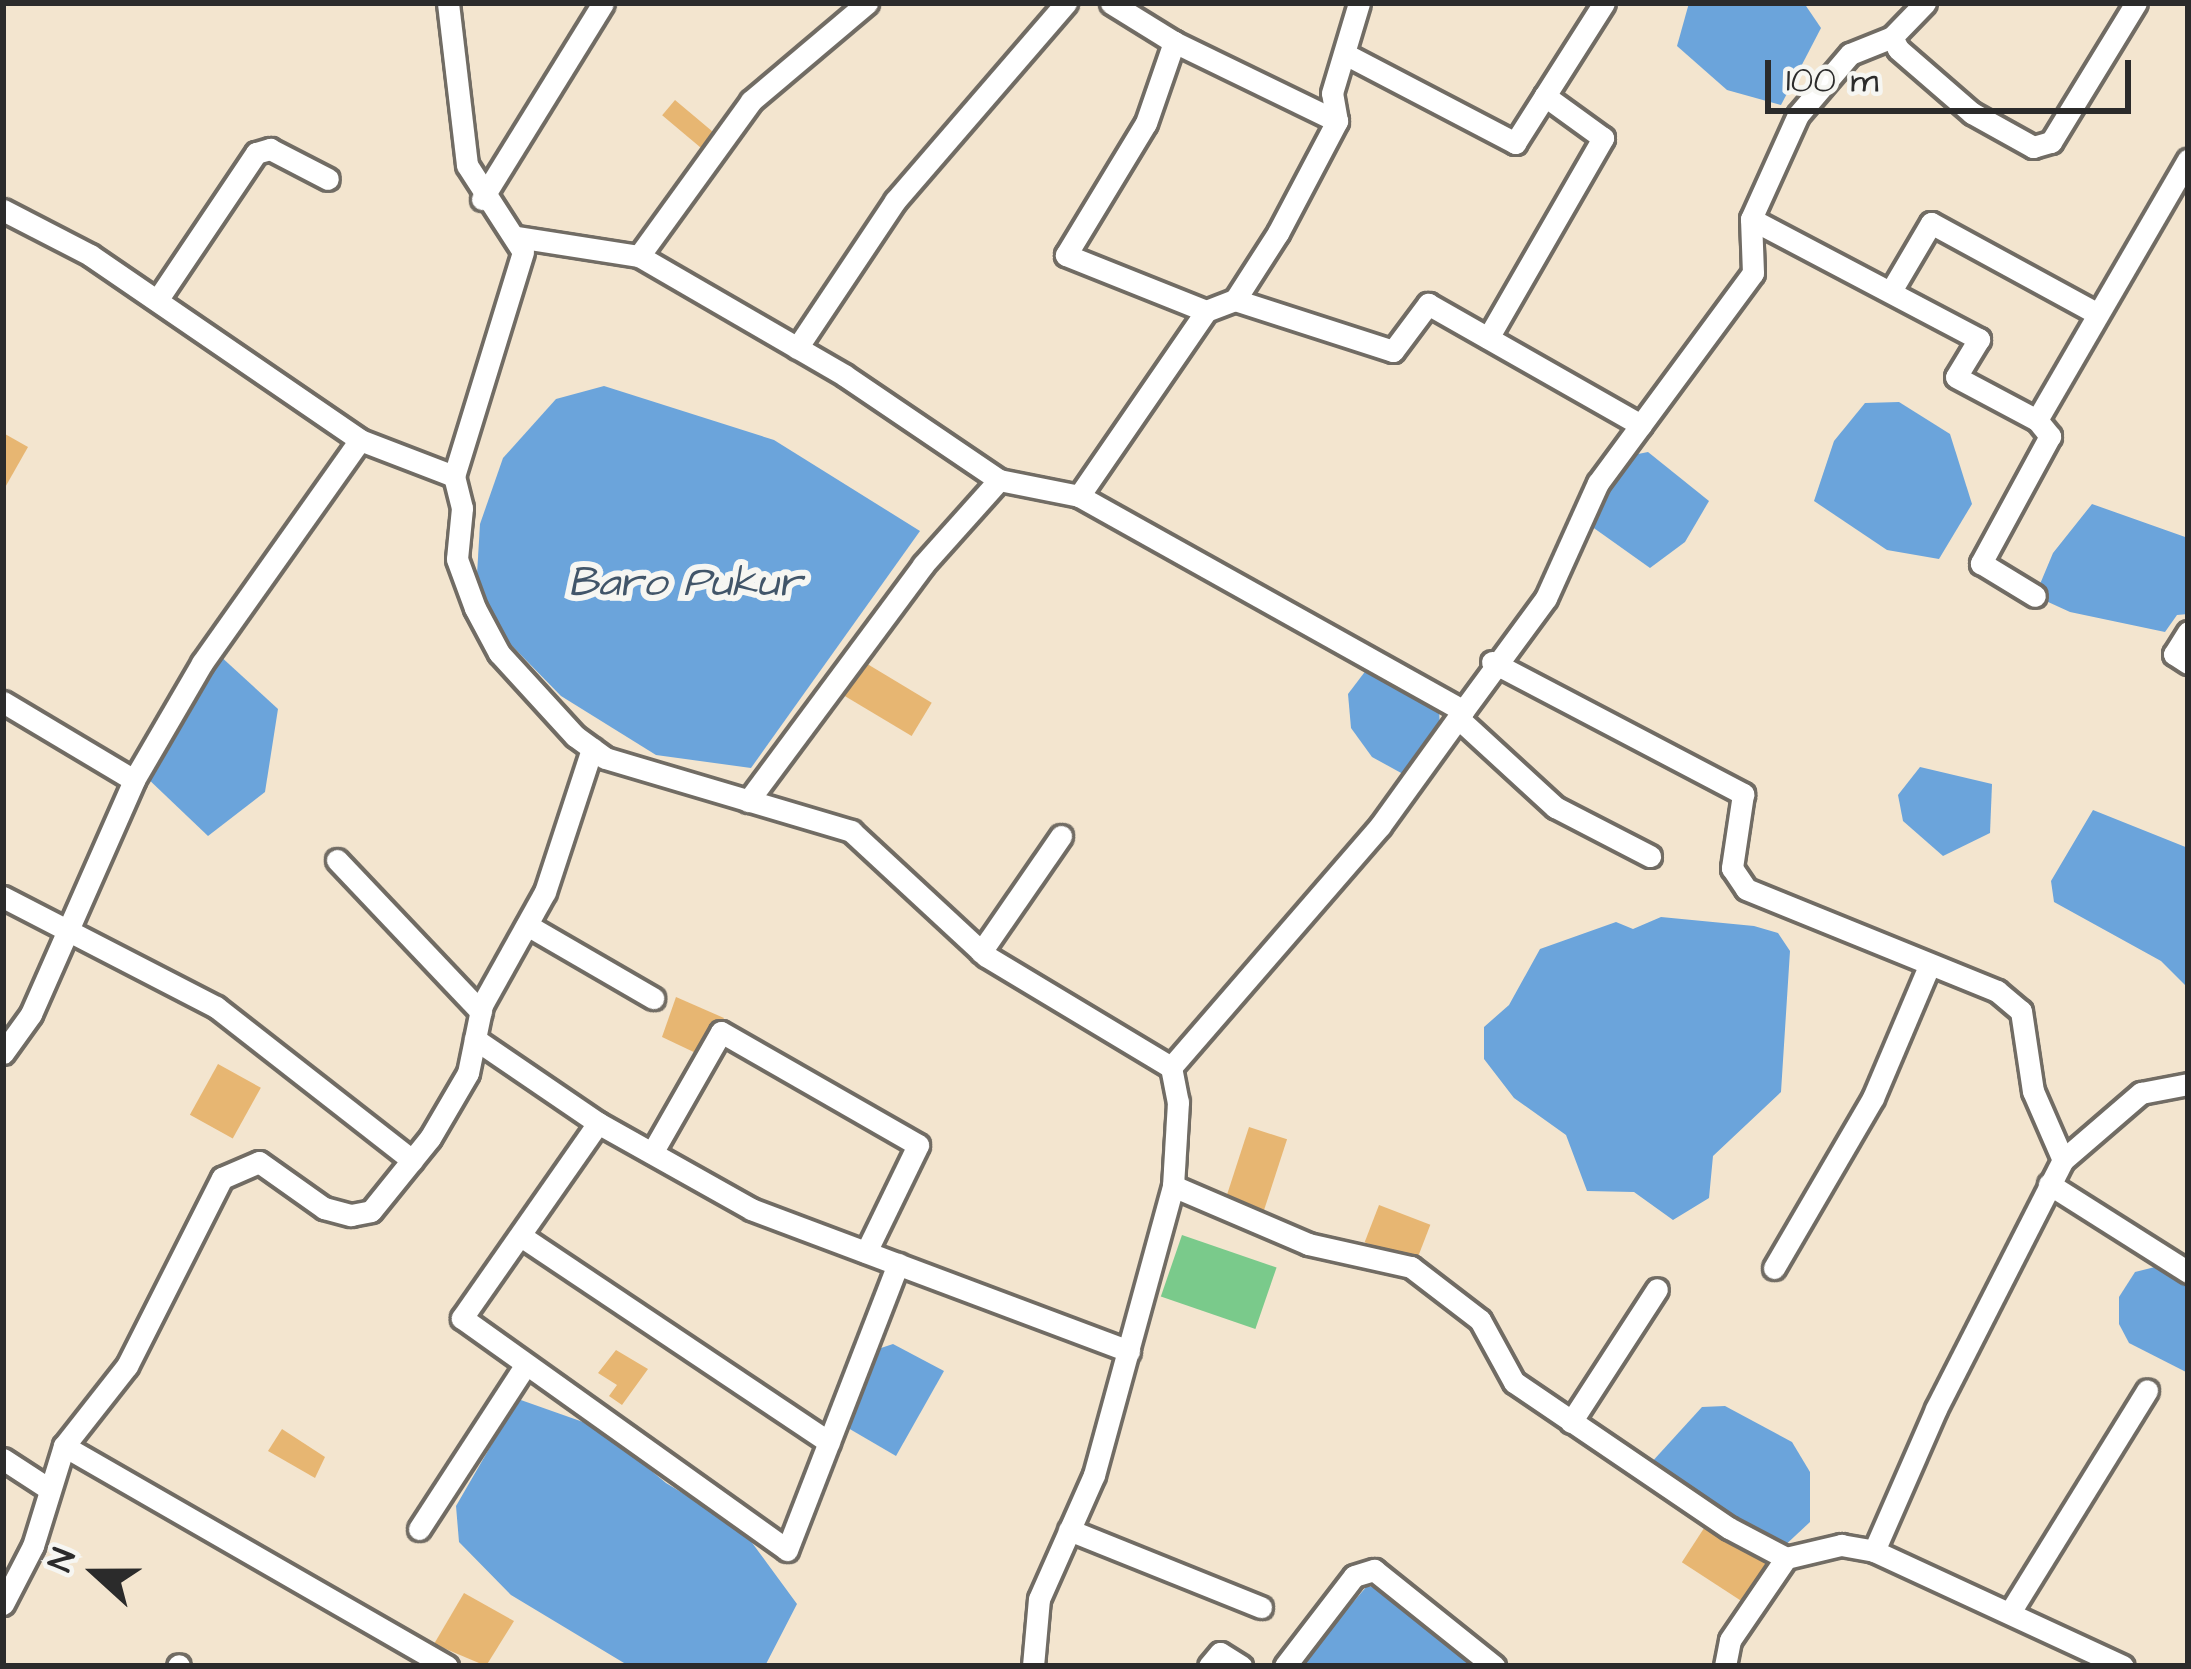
<!DOCTYPE html>
<style>
body{margin:0}
#map{position:relative;width:2191px;height:1669px;overflow:hidden;background:#f3e5cf;font-family:"Architects Daughter",sans-serif}
div>[style]{position:absolute}
.green>*{inset:0;background:#7aca8b;transform-origin:0 0}
.water>*{inset:0;background:#6ba4db}
.building>*{inset:0;background:#e7b672;transform-origin:0 0}
.roads{filter:drop-shadow(3px 0 #716c64) drop-shadow(-3px 0 #716c64) drop-shadow(0 3px #716c64) drop-shadow(0 -3px #716c64)}
.minor>*{height:21px;margin:-10.5px;padding:0 10.5px;transform-origin:10.5px;border-radius:10.5px;background:#fff}
span{translate:-50% -50%;white-space:nowrap;text-align:center;line-height:1.15;-webkit-text-stroke:12px #f6f6f2;paint-order:stroke}
.water-label{font-size:42px;color:#415569;font-style:italic}
.frame{position:absolute;inset:0;border:6px solid #2b2b2b;pointer-events:none}
.north{position:absolute;left:36px;top:1513px;width:120px;height:120px;-webkit-text-stroke:9px #f6f6f2;paint-order:stroke;rotate:291deg;font-size:33px;font-weight:700;line-height:48px;text-align:center;color:#2b2b2b}
.north::after{content:'';display:block;margin:auto;width:42px;height:54px;background:#2b2b2b;clip-path:polygon(50% 0,100% 100%,50% 72%,0 100%)}
.scale{position:absolute;left:1765px;top:60px;width:366px;height:54px;box-sizing:border-box;border:6px solid #2b2b2b;border-top:0;padding-left:15px;font-size:36px;line-height:42px;white-space:nowrap;color:#2b2b2b;-webkit-text-stroke:9px #f6f6f2;paint-order:stroke}
</style>
<div id="map">
<div class="green">
<i style="left:1182px;top:1235px;width:100px;height:65px;rotate:19deg"></i>
</div>
<div class="water">
<i style="clip-path:polygon(1689px 3px,1804px 3px,1821px 28px,1781px 105px,1727px 90px,1677px 46px)"></i>
<i style="clip-path:polygon(604px 386px,774px 440px,920px 531px,751px 768px,656px 755px,561px 696px,475px 608px,480px 524px,503px 458px,556px 399px)"></i>
<i style="clip-path:polygon(1899px 402px,1950px 434px,1972px 504px,1939px 559px,1887px 550px,1814px 501px,1834px 441px,1865px 403px)"></i>
<i style="clip-path:polygon(1648px 452px,1709px 501px,1685px 542px,1650px 568px,1591px 526px,1598px 483px,1623px 457px)"></i>
<i style="clip-path:polygon(2092px 504px,2188px 538px,2188px 614px,2177px 615px,2165px 632px,2070px 612px,2035px 596px,2053px 553px)"></i>
<i style="clip-path:polygon(218px 654px,278px 709px,265px 792px,208px 836px,144px 775px)"></i>
<i style="clip-path:polygon(1370px 665px,1439px 709px,1440px 729px,1403px 774px,1372px 757px,1351px 728px,1348px 694px)"></i>
<i style="clip-path:polygon(1920px 767px,1992px 784px,1990px 833px,1943px 856px,1903px 821px,1898px 795px)"></i>
<i style="clip-path:polygon(2093px 810px,2188px 848px,2188px 988px,2161px 961px,2054px 902px,2051px 881px)"></i>
<i style="clip-path:polygon(1661px 917px,1754px 926px,1778px 933px,1790px 951px,1781px 1092px,1713px 1156px,1709px 1198px,1673px 1220px,1634px 1192px,1587px 1191px,1566px 1135px,1514px 1098px,1484px 1059px,1484px 1027px,1509px 1005px,1540px 949px,1616px 922px,1633px 929px)"></i>
<i style="clip-path:polygon(2167px 1264px,2188px 1275px,2188px 1373px,2129px 1343px,2119px 1324px,2119px 1297px,2135px 1272px)"></i>
<i style="clip-path:polygon(893px 1344px,944px 1371px,896px 1456px,836px 1421px,863px 1354px)"></i>
<i style="clip-path:polygon(518px 1399px,600px 1428px,666px 1483px,742px 1529px,797px 1604px,765px 1666px,629px 1666px,511px 1595px,459px 1542px,456px 1506px)"></i>
<i style="clip-path:polygon(1725px 1406px,1792px 1442px,1810px 1472px,1810px 1522px,1780px 1550px,1650px 1464px,1702px 1407px)"></i>
<i style="clip-path:polygon(1367px 1586px,1376px 1588px,1483px 1666px,1298px 1666px)"></i>
</div>
<div class="building">
<i style="left:675px;top:100px;width:54px;height:20px;rotate:40deg"></i>
<i style="clip-path:polygon(5px 434px,28px 447px,3px 491px,3px 437px)"></i>
<i style="left:864px;top:662px;width:79px;height:39px;rotate:31deg"></i>
<i style="clip-path:polygon(676px 997px,724px 1018px,700px 1055px,662px 1037px)"></i>
<i style="left:218px;top:1064px;width:49px;height:58px;rotate:29deg"></i>
<i style="left:1249px;top:1127px;width:40px;height:77px;rotate:18deg"></i>
<i style="left:1379px;top:1205px;width:55px;height:40px;rotate:21deg"></i>
<i style="clip-path:polygon(616px 1350px,648px 1369px,622px 1405px,609px 1396px,617px 1385px,598px 1373px)"></i>
<i style="clip-path:polygon(282px 1429px,325px 1457px,315px 1478px,268px 1451px)"></i>
<i style="left:1708px;top:1522px;width:71px;height:48px;rotate:33deg"></i>
<i style="clip-path:polygon(464px 1593px,514px 1621px,486px 1666px,434px 1644px)"></i>
</div>
<div class="roads">
<div class="minor">
<i style="left:448px;top:3px;width:163px;rotate:83.3deg"></i>
<i style="left:467px;top:165px;width:103px;rotate:57.2deg"></i>
<i style="left:523px;top:252px;width:234px;rotate:107.1deg"></i>
<i style="left:1111px;top:3px;width:74px;rotate:31.8deg"></i>
<i style="left:1925px;top:3px;width:47px;rotate:134.1deg"></i>
<i style="left:1892px;top:37px;width:13px;rotate:63deg"></i>
<i style="left:1898px;top:49px;width:98px;rotate:40.9deg"></i>
<i style="left:1972px;top:113px;width:70px;rotate:29.1deg"></i>
<i style="left:2033px;top:147px;width:19px;rotate:-16deg"></i>
<i style="left:2051px;top:142px;width:163px;rotate:-58.6deg"></i>
<i style="left:1347px;top:55px;width:190px;rotate:27.6deg"></i>
<i style="left:1515px;top:143px;width:166px;rotate:-57.6deg"></i>
<i style="left:482px;top:199px;width:230px;rotate:-58.3deg"></i>
<i style="left:3px;top:210px;width:98px;rotate:27.3deg"></i>
<i style="left:90px;top:255px;width:327px;rotate:34.4deg"></i>
<i style="left:360px;top:440px;width:101px;rotate:21deg"></i>
<i style="left:454px;top:476px;width:33px;rotate:76deg"></i>
<i style="left:462px;top:508px;width:51px;rotate:95.6deg"></i>
<i style="left:457px;top:559px;width:52px;rotate:69.8deg"></i>
<i style="left:475px;top:608px;width:51px;rotate:61.9deg"></i>
<i style="left:499px;top:653px;width:113px;rotate:47.5deg"></i>
<i style="left:575px;top:736px;width:37px;rotate:36deg"></i>
<i style="left:605px;top:758px;width:257px;rotate:16.5deg"></i>
<i style="left:851px;top:831px;width:184px;rotate:42.8deg"></i>
<i style="left:986px;top:956px;width:216px;rotate:31deg"></i>
<i style="left:1171px;top:1067px;width:36px;rotate:79deg"></i>
<i style="left:1178px;top:1102px;width:84px;rotate:93.4deg"></i>
<i style="left:1173px;top:1186px;width:147px;rotate:23.2deg"></i>
<i style="left:1308px;top:1244px;width:106px;rotate:12.6deg"></i>
<i style="left:1411px;top:1267px;width:87px;rotate:37.5deg"></i>
<i style="left:1480px;top:1320px;width:71px;rotate:61.3deg"></i>
<i style="left:1514px;top:1382px;width:260px;rotate:34.2deg"></i>
<i style="left:1729px;top:1528px;width:64px;rotate:27.8deg"></i>
<i style="left:1751px;top:219px;width:258px;rotate:27.8deg"></i>
<i style="left:1979px;top:339px;width:44px;rotate:121.2deg"></i>
<i style="left:1956px;top:377px;width:92px;rotate:28deg"></i>
<i style="left:2037px;top:420px;width:21px;rotate:51deg"></i>
<i style="left:2050px;top:436px;width:145px;rotate:118.5deg"></i>
<i style="left:1981px;top:563px;width:63px;rotate:31.4deg"></i>
<i style="left:517px;top:237px;width:123px;rotate:8.9deg"></i>
<i style="left:639px;top:256px;width:191px;rotate:-54.1deg"></i>
<i style="left:751px;top:101px;width:152px;rotate:-40.2deg"></i>
<i style="left:639px;top:256px;width:237px;rotate:30.1deg"></i>
<i style="left:844px;top:375px;width:187px;rotate:34.1deg"></i>
<i style="left:999px;top:480px;width:82px;rotate:11.3deg"></i>
<i style="left:1079px;top:496px;width:440px;rotate:29.2deg"></i>
<i style="left:1463px;top:711px;width:142px;rotate:125.8deg"></i>
<i style="left:1380px;top:826px;width:319px;rotate:130.9deg"></i>
<i style="left:1891px;top:291px;width:79px;rotate:-59.5deg"></i>
<i style="left:1931px;top:223px;width:186px;rotate:28.6deg"></i>
<i style="left:158px;top:299px;width:176px;rotate:-56.1deg"></i>
<i style="left:256px;top:153px;width:15px;rotate:-16deg"></i>
<i style="left:270px;top:149px;width:65px;rotate:27.3deg"></i>
<i style="left:1235px;top:300px;width:166px;rotate:17.9deg"></i>
<i style="left:1393px;top:351px;width:59px;rotate:-53.3deg"></i>
<i style="left:1428px;top:304px;width:245px;rotate:29.6deg"></i>
<i style="left:1206px;top:311px;width:151px;rotate:-158.2deg"></i>
<i style="left:1066px;top:255px;width:154px;rotate:-58.8deg"></i>
<i style="left:1146px;top:123px;width:86px;rotate:-70.9deg"></i>
<i style="left:1174px;top:42px;width:181px;rotate:25.9deg"></i>
<i style="left:1488px;top:338px;width:231px;rotate:-60.1deg"></i>
<i style="left:1603px;top:138px;width:72px;rotate:-144.1deg"></i>
<i style="left:797px;top:348px;width:177px;rotate:-56.3deg"></i>
<i style="left:895px;top:201px;width:262px;rotate:-49.2deg"></i>
<i style="left:2037px;top:420px;width:301px;rotate:-59.9deg"></i>
<i style="left:1079px;top:496px;width:224px;rotate:-55.5deg"></i>
<i style="left:1206px;top:311px;width:31px;rotate:-21deg"></i>
<i style="left:1235px;top:300px;width:80px;rotate:-57.3deg"></i>
<i style="left:1278px;top:233px;width:127px;rotate:-62.2deg"></i>
<i style="left:1337px;top:121px;width:28px;rotate:-100deg"></i>
<i style="left:1332px;top:93px;width:94px;rotate:-73.3deg"></i>
<i style="left:2188px;top:632px;width:26px;rotate:122deg"></i>
<i style="left:2174px;top:654px;width:17px;rotate:33deg"></i>
<i style="left:1492px;top:662px;width:284px;rotate:27.7deg"></i>
<i style="left:1743px;top:794px;width:75px;rotate:98.5deg"></i>
<i style="left:1732px;top:868px;width:25px;rotate:56deg"></i>
<i style="left:1746px;top:889px;width:271px;rotate:22.1deg"></i>
<i style="left:1997px;top:991px;width:31px;rotate:40deg"></i>
<i style="left:2021px;top:1011px;width:81px;rotate:81.5deg"></i>
<i style="left:2033px;top:1091px;width:75px;rotate:66.5deg"></i>
<i style="left:3px;top:702px;width:152px;rotate:30.8deg"></i>
<i style="left:1463px;top:711px;width:140px;rotate:-53.7deg"></i>
<i style="left:1546px;top:598px;width:126px;rotate:-65.7deg"></i>
<i style="left:1598px;top:483px;width:261px;rotate:-53.6deg"></i>
<i style="left:1753px;top:273px;width:54px;rotate:-92.1deg"></i>
<i style="left:1751px;top:219px;width:114px;rotate:-65.7deg"></i>
<i style="left:1798px;top:115px;width:80px;rotate:-49.6deg"></i>
<i style="left:1850px;top:54px;width:45px;rotate:-22deg"></i>
<i style="left:1458px;top:718px;width:132px;rotate:42.5deg"></i>
<i style="left:1555px;top:807px;width:107px;rotate:27.3deg"></i>
<i style="left:748px;top:801px;width:294px;rotate:-53.4deg"></i>
<i style="left:923px;top:565px;width:114px;rotate:-48.2deg"></i>
<i style="left:337px;top:860px;width:209px;rotate:46.5deg"></i>
<i style="left:3px;top:897px;width:240px;rotate:27.3deg"></i>
<i style="left:216px;top:1007px;width:249px;rotate:38deg"></i>
<i style="left:527px;top:925px;width:146px;rotate:30.1deg"></i>
<i style="left:981px;top:952px;width:141px;rotate:-55.4deg"></i>
<i style="left:475px;top:1039px;width:149px;rotate:34.3deg"></i>
<i style="left:598px;top:1123px;width:176px;rotate:29.3deg"></i>
<i style="left:751px;top:1209px;width:404px;rotate:20.6deg"></i>
<i style="left:3px;top:1053px;width:48px;rotate:-54.3deg"></i>
<i style="left:31px;top:1014px;width:256px;rotate:-66.2deg"></i>
<i style="left:134px;top:780px;width:135px;rotate:-59.8deg"></i>
<i style="left:202px;top:663px;width:273px;rotate:-54.7deg"></i>
<i style="left:598px;top:1123px;width:238px;rotate:124.9deg"></i>
<i style="left:462px;top:1318px;width:399px;rotate:35.5deg"></i>
<i style="left:787px;top:1550px;width:307px;rotate:-68.8deg"></i>
<i style="left:652px;top:1153px;width:139px;rotate:-60.3deg"></i>
<i style="left:721px;top:1032px;width:227px;rotate:29.8deg"></i>
<i style="left:918px;top:1145px;width:119px;rotate:115.9deg"></i>
<i style="left:2049px;top:1184px;width:165px;rotate:32.3deg"></i>
<i style="left:524px;top:1238px;width:367px;rotate:33.8deg"></i>
<i style="left:1774px;top:1268px;width:197px;rotate:-59.8deg"></i>
<i style="left:1873px;top:1098px;width:143px;rotate:-67deg"></i>
<i style="left:1571px;top:1422px;width:158px;rotate:-57.1deg"></i>
<i style="left:64px;top:1446px;width:442px;rotate:29.9deg"></i>
<i style="left:3px;top:1459px;width:55px;rotate:33.1deg"></i>
<i style="left:419px;top:1529px;width:191px;rotate:-57deg"></i>
<i style="left:1069px;top:1530px;width:207px;rotate:21.9deg"></i>
<i style="left:1874px;top:1551px;width:274px;rotate:24.8deg"></i>
<i style="left:3px;top:1604px;width:65px;rotate:-62.7deg"></i>
<i style="left:33px;top:1546px;width:105px;rotate:-72.8deg"></i>
<i style="left:64px;top:1446px;width:102px;rotate:-51.8deg"></i>
<i style="left:127px;top:1366px;width:211px;rotate:-63.2deg"></i>
<i style="left:222px;top:1178px;width:40px;rotate:-23.4deg"></i>
<i style="left:259px;top:1162px;width:80px;rotate:35.3deg"></i>
<i style="left:324px;top:1208px;width:28px;rotate:15deg"></i>
<i style="left:351px;top:1215px;width:20px;rotate:-11deg"></i>
<i style="left:371px;top:1211px;width:94px;rotate:-51.1deg"></i>
<i style="left:430px;top:1138px;width:75px;rotate:-59.7deg"></i>
<i style="left:468px;top:1073px;width:69px;rotate:-78.4deg"></i>
<i style="left:482px;top:1005px;width:129px;rotate:-60.9deg"></i>
<i style="left:545px;top:892px;width:151px;rotate:-71.8deg"></i>
<i style="left:2012px;top:1609px;width:257px;rotate:-58.3deg"></i>
<i style="left:178px;top:1666px;width:1px;rotate:-45deg"></i>
<i style="left:1033px;top:1666px;width:67px;rotate:-84.9deg"></i>
<i style="left:1039px;top:1599px;width:136px;rotate:-66.1deg"></i>
<i style="left:1094px;top:1475px;width:300px;rotate:-74.7deg"></i>
<i style="left:1209px;top:1666px;width:17px;rotate:-50deg"></i>
<i style="left:1220px;top:1653px;width:25px;rotate:32deg"></i>
<i style="left:1285px;top:1666px;width:113px;rotate:-52.5deg"></i>
<i style="left:1354px;top:1576px;width:21px;rotate:-17deg"></i>
<i style="left:1374px;top:1570px;width:154px;rotate:38.7deg"></i>
<i style="left:1725px;top:1666px;width:26px;rotate:-79deg"></i>
<i style="left:1730px;top:1640px;width:99px;rotate:-55.7deg"></i>
<i style="left:1786px;top:1558px;width:57px;rotate:-13.3deg"></i>
<i style="left:1841px;top:1545px;width:34px;rotate:10deg"></i>
<i style="left:1874px;top:1551px;width:155px;rotate:-66.4deg"></i>
<i style="left:1936px;top:1409px;width:280px;rotate:-63deg"></i>
<i style="left:2063px;top:1160px;width:103px;rotate:-40.7deg"></i>
<i style="left:2141px;top:1093px;width:48px;rotate:-10.8deg"></i>
</div>
</div>
<div class="water-label">
<span style="left:685px;top:583px">Baro Pukur</span>
</div>
<div class="frame"></div>
<div class="north">N</div>
<div class="scale">100 m</div>
</div>
